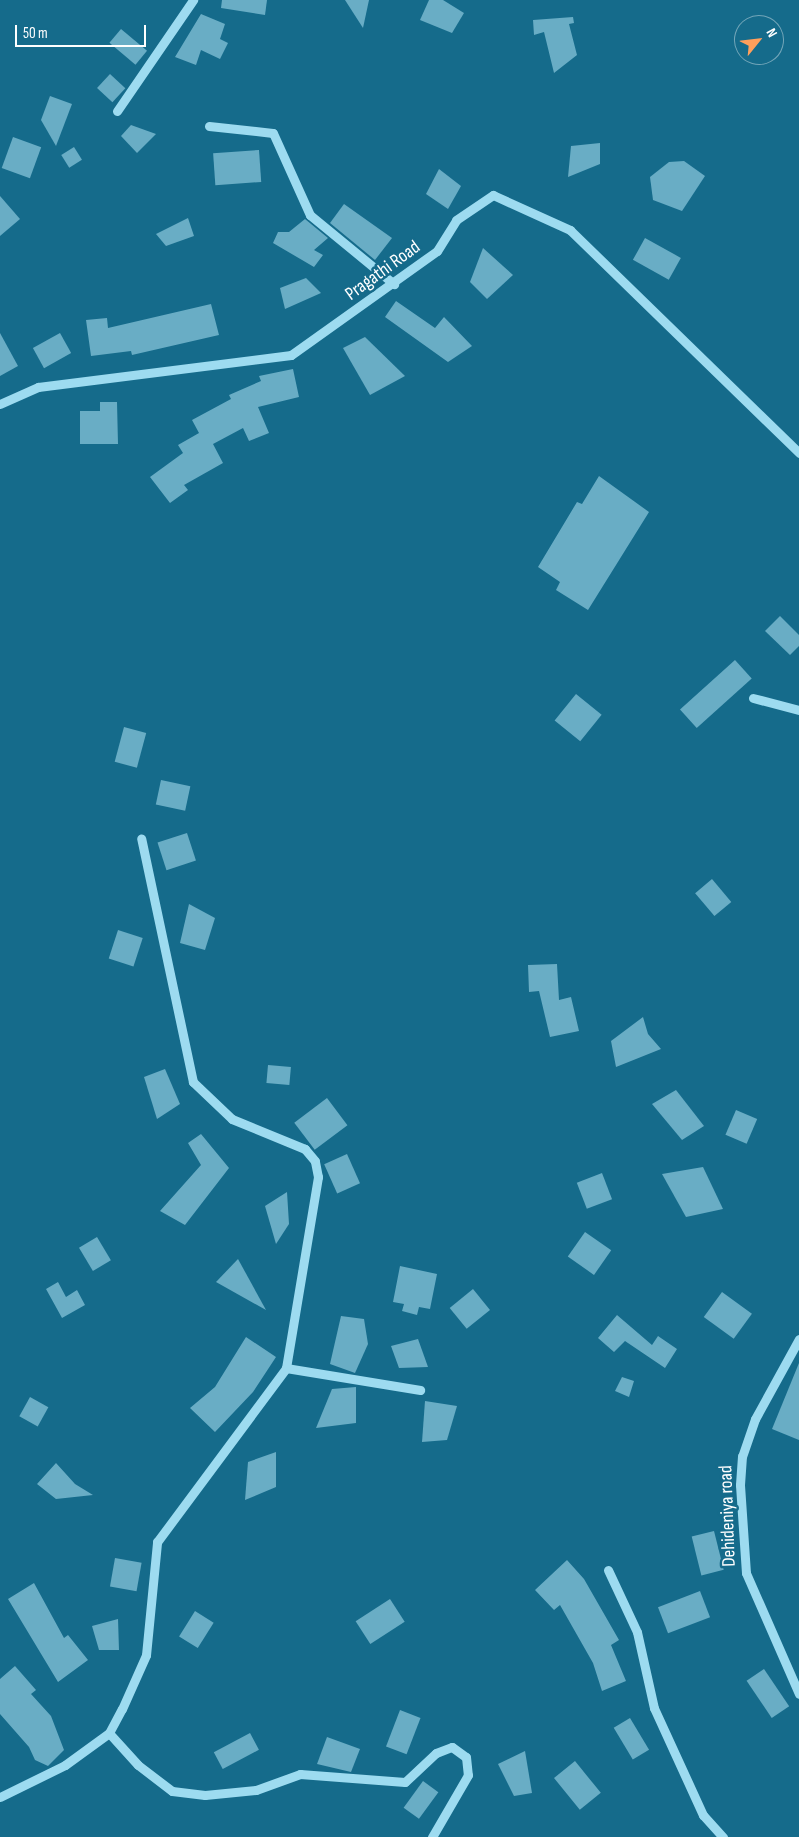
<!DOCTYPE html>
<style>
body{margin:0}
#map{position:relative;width:799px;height:1837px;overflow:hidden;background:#156b8b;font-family:"Sofia Sans Condensed",sans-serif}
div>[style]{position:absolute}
.building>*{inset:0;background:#69adc5;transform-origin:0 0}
.minor>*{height:9px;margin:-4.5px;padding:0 4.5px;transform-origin:4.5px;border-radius:4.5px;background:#9ddbf0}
span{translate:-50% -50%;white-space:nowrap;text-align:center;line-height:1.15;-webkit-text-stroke:5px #156b8b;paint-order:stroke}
.street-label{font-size:19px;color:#fff}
.north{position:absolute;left:734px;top:15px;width:50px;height:50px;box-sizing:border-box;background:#156b8b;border:1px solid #73a6b9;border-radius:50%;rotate:61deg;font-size:14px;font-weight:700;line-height:20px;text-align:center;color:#fff}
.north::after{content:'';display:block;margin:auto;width:18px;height:22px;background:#ff9f5b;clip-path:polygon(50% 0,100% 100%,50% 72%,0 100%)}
.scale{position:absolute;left:15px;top:25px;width:131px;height:22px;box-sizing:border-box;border:2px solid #fff;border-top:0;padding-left:6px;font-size:15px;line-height:18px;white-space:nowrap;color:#fff;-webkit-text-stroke:4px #156b8b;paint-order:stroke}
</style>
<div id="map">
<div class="building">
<i style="clip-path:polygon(222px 0,267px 0,265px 15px,221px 8px)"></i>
<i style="clip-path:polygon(345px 0,369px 0,363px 28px)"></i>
<i style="clip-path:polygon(429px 0,443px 0,464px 13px,452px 33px,420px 20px)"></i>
<i style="clip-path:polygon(201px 14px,225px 24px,220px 39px,228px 43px,220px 59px,201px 50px,196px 65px,175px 57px)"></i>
<i style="clip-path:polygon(573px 17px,574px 23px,569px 24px,577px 55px,554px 73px,544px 32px,534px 35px,533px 20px)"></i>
<i style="left:121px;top:29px;width:34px;height:18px;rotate:40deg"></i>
<i style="left:110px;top:74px;width:21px;height:19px;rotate:43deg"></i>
<i style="clip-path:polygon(50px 96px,72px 104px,56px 146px,41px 120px)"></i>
<i style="clip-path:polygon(131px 125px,156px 134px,137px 153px,121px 136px)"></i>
<i style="left:13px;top:137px;width:30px;height:33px;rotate:20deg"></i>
<i style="clip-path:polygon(600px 143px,600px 164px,568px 177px,571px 146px)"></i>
<i style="left:74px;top:147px;width:15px;height:15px;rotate:58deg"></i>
<i style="left:259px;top:150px;width:32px;height:46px;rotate:86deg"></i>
<i style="clip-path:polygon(684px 161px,705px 176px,682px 211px,653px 200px,650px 177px,669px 162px)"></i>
<i style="clip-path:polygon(439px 169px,461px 186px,448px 209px,426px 194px)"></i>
<i style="clip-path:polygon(0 196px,20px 219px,0 236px)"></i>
<i style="clip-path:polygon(344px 204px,392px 238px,375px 260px,330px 223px)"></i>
<i style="clip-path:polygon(188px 218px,194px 236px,166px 246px,156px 234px)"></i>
<i style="clip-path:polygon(305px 219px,328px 238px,314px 250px,323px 255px,314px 267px,273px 243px,278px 232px,289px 232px)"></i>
<i style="left:645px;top:238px;width:41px;height:25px;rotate:29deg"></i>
<i style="clip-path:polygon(483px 248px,513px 275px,487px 299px,470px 282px)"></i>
<i style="clip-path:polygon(306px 278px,321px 293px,285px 309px,280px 288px)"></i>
<i style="clip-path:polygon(396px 301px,435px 328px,444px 317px,472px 346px,448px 362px,385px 317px)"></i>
<i style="clip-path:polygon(211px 304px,219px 335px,132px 355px,131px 351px,91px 356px,86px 320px,107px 318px,108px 328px)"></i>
<i style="clip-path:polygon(0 333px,18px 366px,0 376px)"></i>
<i style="left:60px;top:333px;width:23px;height:31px;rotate:61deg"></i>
<i style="clip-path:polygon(365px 337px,405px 376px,370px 395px,343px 348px)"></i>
<i style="clip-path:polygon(293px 369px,299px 397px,258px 407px,269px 433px,249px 441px,243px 428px,213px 444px,223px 463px,184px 485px,188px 490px,170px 503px,150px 477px,183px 453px,178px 445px,199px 433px,192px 420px,231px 399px,229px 395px,261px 381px,259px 376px)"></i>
<i style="clip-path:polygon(100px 402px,117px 402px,118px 444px,80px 444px,80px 411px,100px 411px)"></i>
<i style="clip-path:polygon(599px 476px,649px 512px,588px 610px,556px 590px,560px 582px,538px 567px,577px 502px,582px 504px)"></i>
<i style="clip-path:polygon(780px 616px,799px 635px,799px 646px,790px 655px,765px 631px)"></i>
<i style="left:735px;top:660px;width:25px;height:74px;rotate:48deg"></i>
<i style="left:576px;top:694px;width:33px;height:34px;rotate:39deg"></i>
<i style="left:124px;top:727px;width:23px;height:36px;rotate:15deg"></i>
<i style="left:161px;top:780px;width:30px;height:25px;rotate:12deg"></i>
<i style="left:187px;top:833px;width:29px;height:31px;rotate:72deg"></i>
<i style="left:712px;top:879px;width:30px;height:22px;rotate:50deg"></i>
<i style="clip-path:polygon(189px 904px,215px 918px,205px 950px,180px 943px)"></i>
<i style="left:118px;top:930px;width:26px;height:30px;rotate:18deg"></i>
<i style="clip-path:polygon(557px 964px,559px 1000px,571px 997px,579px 1031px,550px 1037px,539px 991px,529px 992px,528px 965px)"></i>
<i style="clip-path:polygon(643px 1017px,648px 1034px,661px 1049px,616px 1067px,611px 1041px)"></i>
<i style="left:268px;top:1065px;width:23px;height:18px;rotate:5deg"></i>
<i style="clip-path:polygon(165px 1069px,180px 1104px,157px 1119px,144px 1077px)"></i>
<i style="clip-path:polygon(676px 1090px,704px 1126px,682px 1140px,652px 1104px)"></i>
<i style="left:327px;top:1098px;width:34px;height:41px;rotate:53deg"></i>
<i style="left:736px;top:1110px;width:23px;height:27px;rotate:23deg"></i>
<i style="clip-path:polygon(201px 1134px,229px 1168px,185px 1225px,160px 1211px,201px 1165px,188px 1143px)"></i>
<i style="left:347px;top:1154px;width:32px;height:25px;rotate:66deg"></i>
<i style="clip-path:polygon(703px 1167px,723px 1209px,686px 1217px,662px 1174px)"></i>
<i style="left:602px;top:1173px;width:28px;height:27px;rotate:69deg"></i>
<i style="clip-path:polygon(287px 1192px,289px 1224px,276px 1244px,265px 1206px)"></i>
<i style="left:585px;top:1232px;width:32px;height:30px;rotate:35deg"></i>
<i style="left:97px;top:1237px;width:27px;height:21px;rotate:59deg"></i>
<i style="clip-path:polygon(238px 1259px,266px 1310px,216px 1282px)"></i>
<i style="clip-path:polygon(400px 1266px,437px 1274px,430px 1309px,419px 1307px,417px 1315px,402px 1311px,404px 1304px,393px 1302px)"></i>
<i style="clip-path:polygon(58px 1282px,66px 1297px,77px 1290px,85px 1305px,62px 1318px,46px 1289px)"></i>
<i style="left:473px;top:1289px;width:27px;height:30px;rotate:51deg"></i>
<i style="left:722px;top:1292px;width:37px;height:31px;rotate:36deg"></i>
<i style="clip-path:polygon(617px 1315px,652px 1345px,658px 1336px,677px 1349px,665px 1368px,625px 1341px,614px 1352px,598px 1338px)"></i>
<i style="clip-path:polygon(341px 1316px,364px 1319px,368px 1344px,355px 1373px,330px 1364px)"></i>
<i style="clip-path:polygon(246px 1337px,276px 1357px,253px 1392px,215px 1432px,190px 1408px,215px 1387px)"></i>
<i style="clip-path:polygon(418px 1339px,428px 1367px,399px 1368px,391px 1346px)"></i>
<i style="clip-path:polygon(799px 1363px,799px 1440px,772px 1429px)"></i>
<i style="clip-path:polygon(622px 1377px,634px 1381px,629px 1397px,615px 1391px)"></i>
<i style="clip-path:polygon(356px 1387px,356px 1423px,316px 1428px,332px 1389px)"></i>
<i style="left:30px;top:1397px;width:21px;height:22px;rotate:29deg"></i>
<i style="clip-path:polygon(425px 1401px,457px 1406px,447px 1440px,422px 1442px)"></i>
<i style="clip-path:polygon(276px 1452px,276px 1487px,245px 1500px,248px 1462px)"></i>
<i style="clip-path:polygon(56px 1463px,75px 1484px,93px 1495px,56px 1499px,37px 1484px)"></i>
<i style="left:714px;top:1531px;width:40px;height:23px;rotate:76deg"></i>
<i style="left:115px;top:1558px;width:27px;height:29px;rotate:10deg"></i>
<i style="clip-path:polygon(567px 1560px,584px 1579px,619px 1640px,611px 1645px,626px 1681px,602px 1691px,593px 1663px,560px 1605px,554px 1610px,535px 1590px)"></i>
<i style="clip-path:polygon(34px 1583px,64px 1638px,68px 1635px,88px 1660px,58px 1682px,8px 1599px)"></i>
<i style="left:700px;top:1591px;width:28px;height:45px;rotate:69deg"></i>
<i style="left:390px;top:1599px;width:27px;height:41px;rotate:57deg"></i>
<i style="left:195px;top:1611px;width:22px;height:30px;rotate:32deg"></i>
<i style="clip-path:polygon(118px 1619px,119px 1650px,99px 1650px,92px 1626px)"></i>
<i style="clip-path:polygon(15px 1666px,36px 1690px,31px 1694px,51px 1716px,64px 1750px,48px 1766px,35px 1760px,29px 1747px,0 1714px,0 1679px)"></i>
<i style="left:764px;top:1669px;width:45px;height:21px;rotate:56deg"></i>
<i style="left:400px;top:1710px;width:22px;height:39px;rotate:21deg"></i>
<i style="left:630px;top:1718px;width:37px;height:19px;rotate:59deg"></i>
<i style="left:250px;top:1733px;width:19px;height:41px;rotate:62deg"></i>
<i style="clip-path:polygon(327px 1737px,360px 1749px,351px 1772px,317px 1764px)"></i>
<i style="clip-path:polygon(525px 1751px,532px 1793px,514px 1796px,498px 1764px)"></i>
<i style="left:575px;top:1761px;width:41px;height:27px;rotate:51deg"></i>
<i style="left:423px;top:1781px;width:19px;height:33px;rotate:36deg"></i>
</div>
<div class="minor">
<i style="left:117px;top:111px;width:135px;rotate:-55.6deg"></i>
<i style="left:209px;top:126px;width:64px;rotate:6.2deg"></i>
<i style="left:273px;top:133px;width:90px;rotate:65.7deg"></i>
<i style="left:310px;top:215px;width:109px;rotate:39.4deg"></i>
<i style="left:0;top:404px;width:42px;rotate:-24.1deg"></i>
<i style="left:38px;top:387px;width:255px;rotate:-7.2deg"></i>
<i style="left:291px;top:355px;width:179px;rotate:-35.5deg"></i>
<i style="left:437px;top:251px;width:36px;rotate:-58deg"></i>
<i style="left:456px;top:220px;width:45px;rotate:-34deg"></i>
<i style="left:493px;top:195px;width:85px;rotate:24.4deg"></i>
<i style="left:570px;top:230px;width:320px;rotate:44.2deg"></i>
<i style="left:753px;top:698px;width:48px;rotate:14.6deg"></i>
<i style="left:799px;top:1339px;width:91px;rotate:118.8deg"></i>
<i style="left:755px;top:1419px;width:39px;rotate:109deg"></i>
<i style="left:742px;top:1456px;width:29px;rotate:94deg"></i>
<i style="left:740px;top:1485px;width:88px;rotate:86.1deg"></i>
<i style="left:746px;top:1573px;width:132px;rotate:66.3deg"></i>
<i style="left:286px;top:1368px;width:136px;rotate:9.3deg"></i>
<i style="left:608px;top:1570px;width:68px;rotate:64.9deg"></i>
<i style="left:637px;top:1632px;width:78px;rotate:77.4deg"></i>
<i style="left:654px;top:1708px;width:118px;rotate:65.4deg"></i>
<i style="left:703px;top:1815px;width:30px;rotate:48deg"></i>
<i style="left:109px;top:1733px;width:43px;rotate:47.8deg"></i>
<i style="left:138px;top:1765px;width:43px;rotate:37.4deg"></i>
<i style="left:172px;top:1791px;width:33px;rotate:7deg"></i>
<i style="left:205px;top:1795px;width:51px;rotate:-5.6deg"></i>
<i style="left:256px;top:1790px;width:47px;rotate:-20deg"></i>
<i style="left:300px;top:1774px;width:105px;rotate:4.4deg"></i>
<i style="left:405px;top:1782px;width:42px;rotate:-43.1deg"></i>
<i style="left:436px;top:1753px;width:17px;rotate:-21deg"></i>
<i style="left:452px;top:1747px;width:17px;rotate:36deg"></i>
<i style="left:466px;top:1757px;width:18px;rotate:84deg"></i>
<i style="left:468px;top:1775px;width:72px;rotate:120.1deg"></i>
<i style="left:0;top:1797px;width:72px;rotate:-26.2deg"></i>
<i style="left:65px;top:1765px;width:54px;rotate:-36deg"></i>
<i style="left:109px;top:1733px;width:27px;rotate:-62deg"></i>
<i style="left:122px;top:1709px;width:59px;rotate:-66deg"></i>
<i style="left:146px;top:1655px;width:114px;rotate:-84.4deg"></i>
<i style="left:157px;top:1542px;width:217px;rotate:-53.4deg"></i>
<i style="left:286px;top:1368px;width:194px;rotate:-80.5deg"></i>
<i style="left:318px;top:1177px;width:16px;rotate:-101deg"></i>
<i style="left:315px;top:1161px;width:16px;rotate:-130deg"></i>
<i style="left:305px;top:1149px;width:79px;rotate:-157.7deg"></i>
<i style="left:232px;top:1119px;width:54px;rotate:-136.5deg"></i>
<i style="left:193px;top:1082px;width:249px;rotate:-102deg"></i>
</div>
<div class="street-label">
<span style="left:383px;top:271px;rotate:-36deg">Pragathi Road</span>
<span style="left:728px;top:1516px;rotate:-92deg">Dehideniya road</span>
</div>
<div class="north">N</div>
<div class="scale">50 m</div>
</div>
